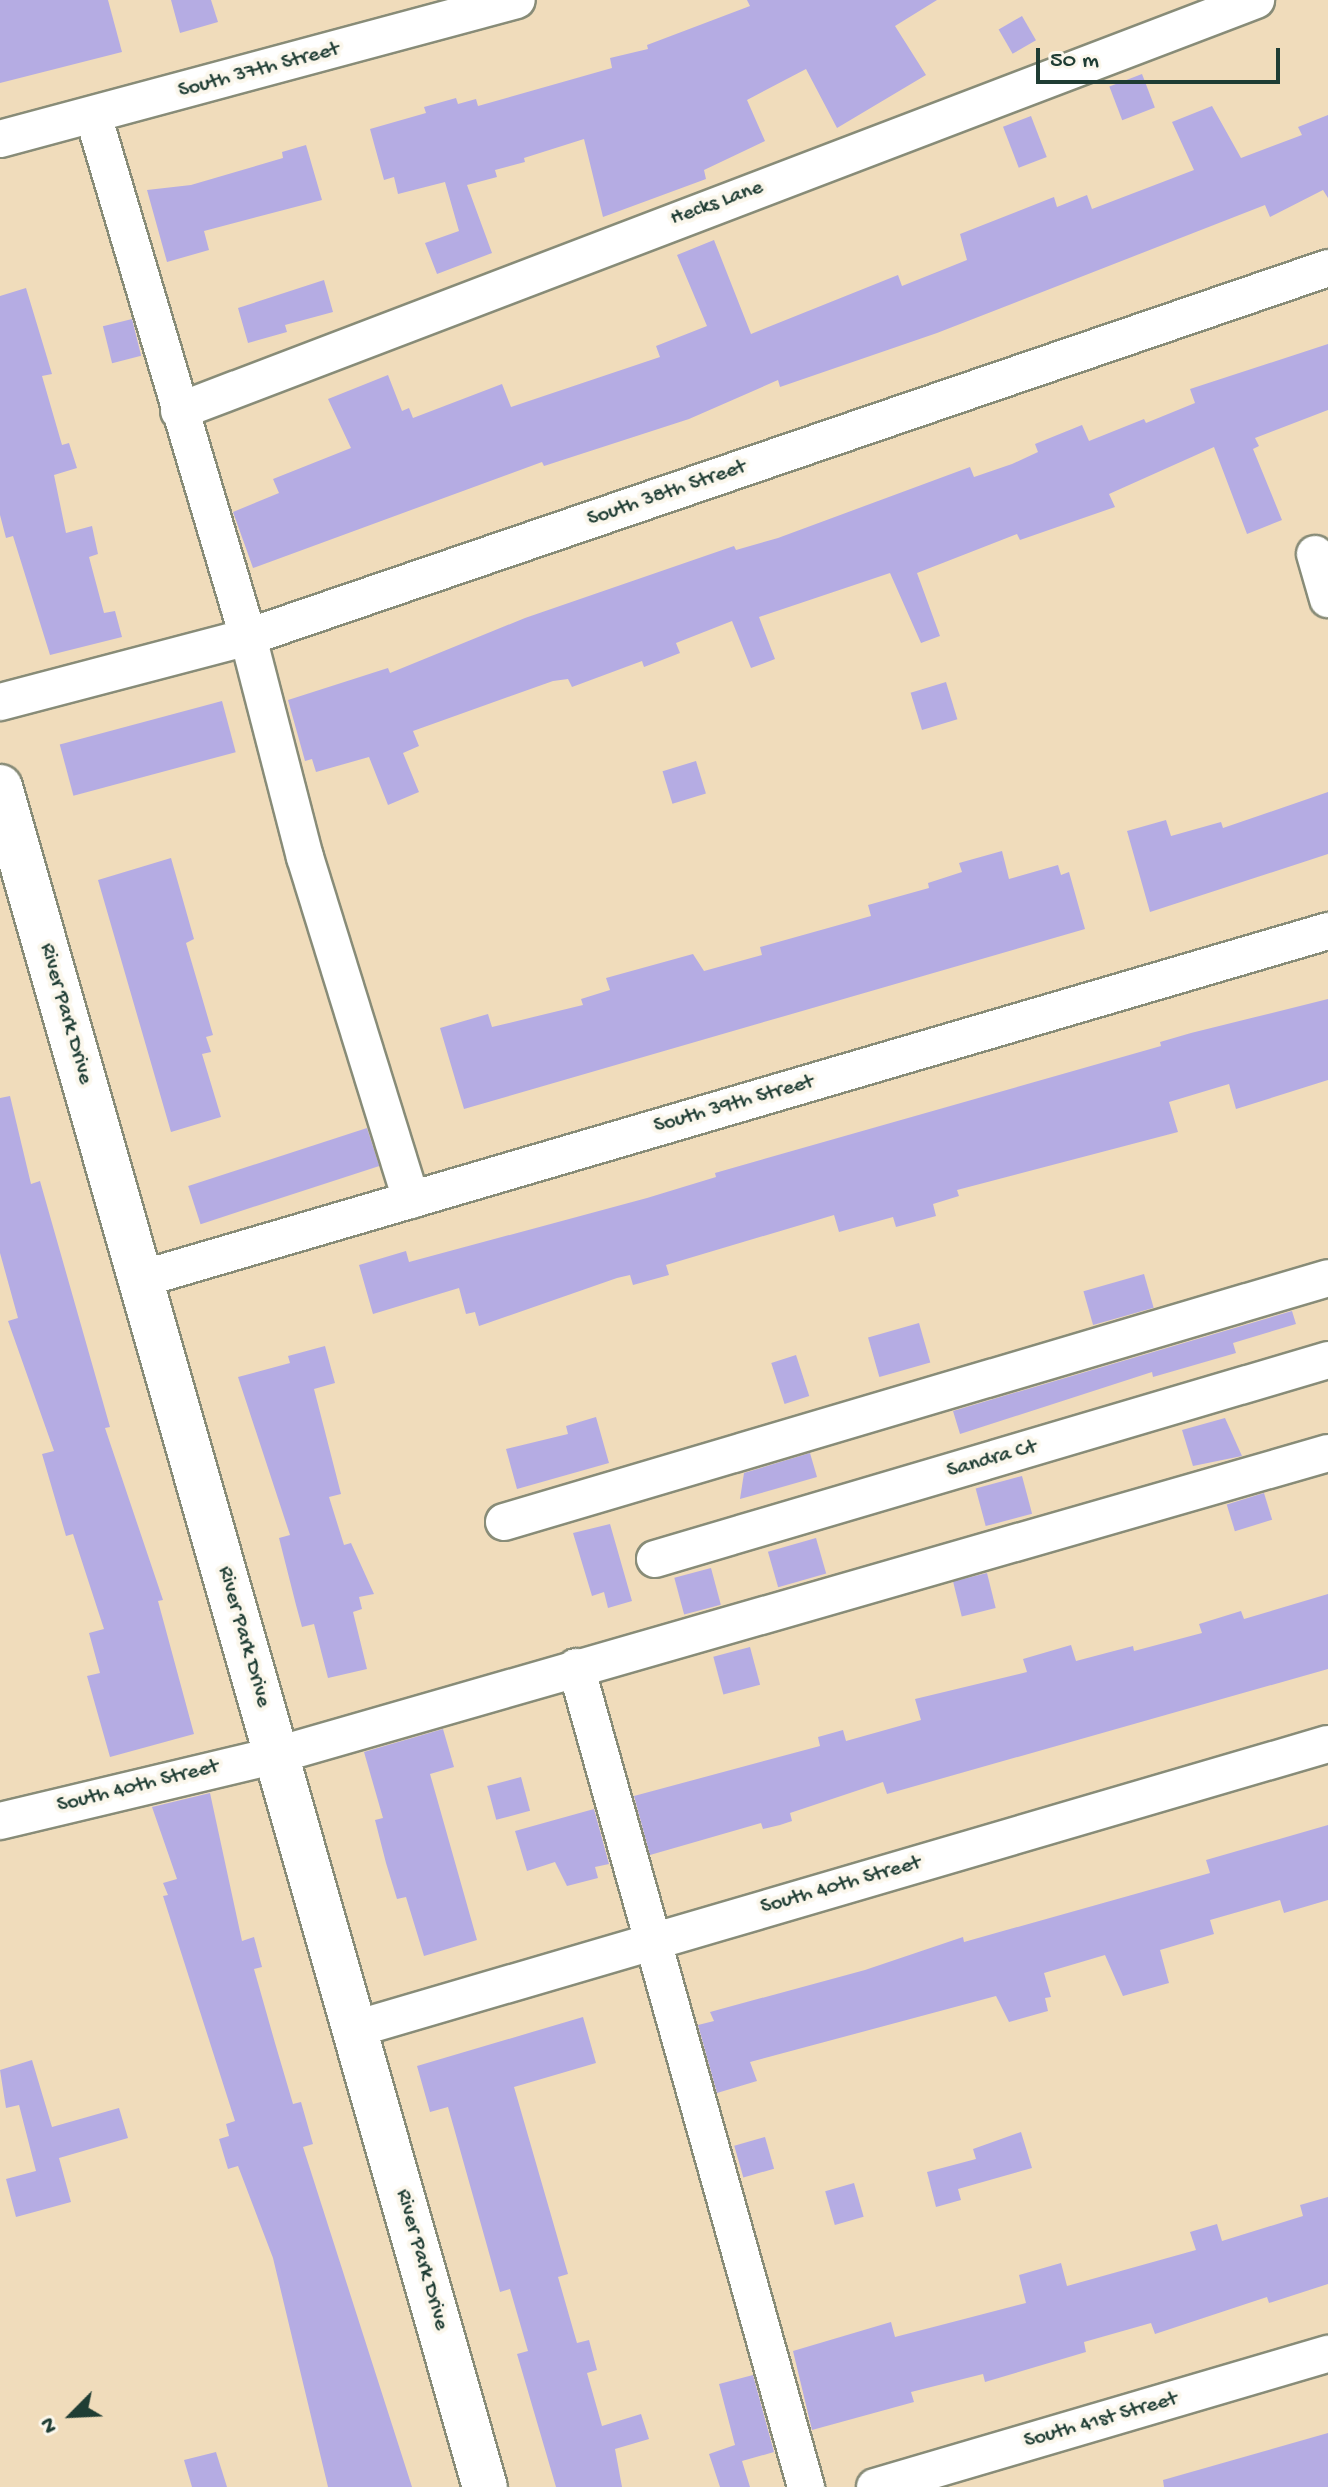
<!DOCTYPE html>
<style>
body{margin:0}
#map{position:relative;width:1328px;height:2487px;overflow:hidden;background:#f0dcbb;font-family:"Gochi Hand",sans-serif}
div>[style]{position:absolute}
.building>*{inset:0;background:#b5ace3;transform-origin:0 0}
.roads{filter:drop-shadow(2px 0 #888c78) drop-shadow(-2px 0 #888c78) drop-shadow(0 2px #888c78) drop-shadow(0 -2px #888c78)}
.street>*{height:36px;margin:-18px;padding:0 18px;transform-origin:18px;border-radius:18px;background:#fff}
.secondary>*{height:44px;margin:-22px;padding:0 22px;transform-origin:22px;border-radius:22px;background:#fff}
span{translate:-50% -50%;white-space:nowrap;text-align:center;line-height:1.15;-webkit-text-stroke:8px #fbf7ec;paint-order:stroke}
.street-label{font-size:22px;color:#1f3d34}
.north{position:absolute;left:32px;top:2375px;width:80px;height:80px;-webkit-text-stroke:6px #fbf7ec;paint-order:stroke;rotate:246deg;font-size:22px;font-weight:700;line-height:32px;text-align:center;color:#1f3d34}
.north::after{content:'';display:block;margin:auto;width:28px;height:36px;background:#1f3d34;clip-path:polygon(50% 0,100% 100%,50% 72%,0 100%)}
.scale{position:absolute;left:1036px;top:48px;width:244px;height:36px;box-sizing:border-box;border:4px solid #1f3d34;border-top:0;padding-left:10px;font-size:24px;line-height:28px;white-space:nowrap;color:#1f3d34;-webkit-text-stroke:6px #fbf7ec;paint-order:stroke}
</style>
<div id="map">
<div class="building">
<i style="clip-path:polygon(0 0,108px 0,122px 52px,0 83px)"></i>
<i style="clip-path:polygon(171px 0,211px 0,218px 22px,180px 33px)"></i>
<i style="clip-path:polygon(747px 0,937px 0,895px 26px,926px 75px,837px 128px,806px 69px,747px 100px,765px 141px,704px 170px,706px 179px,603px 217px,584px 139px,524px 158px,525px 162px,495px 170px,497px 177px,467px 185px,492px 253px,437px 274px,425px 243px,459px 231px,445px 182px,398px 194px,394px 177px,384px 180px,370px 129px,426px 113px,424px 107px,456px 98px,458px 104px,476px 99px,478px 106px,612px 68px,610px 58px,648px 49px,647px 45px,750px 6px)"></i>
<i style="left:1022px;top:16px;width:28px;height:27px;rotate:60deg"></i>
<i style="left:1142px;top:74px;width:36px;height:35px;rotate:69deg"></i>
<i style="clip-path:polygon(1212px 106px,1241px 158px,1302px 135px,1298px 127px,1328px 115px,1328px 198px,1323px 190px,1270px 217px,1265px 205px,937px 333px,780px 387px,778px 380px,689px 419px,544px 466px,542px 462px,253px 568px,233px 512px,279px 493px,273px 479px,351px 448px,328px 399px,388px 375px,402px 411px,409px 408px,413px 418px,502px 384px,511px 407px,660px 357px,656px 346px,707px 326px,677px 255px,714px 240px,751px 334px,898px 275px,902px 286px,967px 260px,960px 234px,1054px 197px,1057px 207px,1087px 195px,1092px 209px,1194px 170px,1172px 122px)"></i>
<i style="left:1031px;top:116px;width:44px;height:30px;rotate:69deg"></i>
<i style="clip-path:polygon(306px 145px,322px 200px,204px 231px,209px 250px,167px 262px,147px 190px,191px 185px,283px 158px,282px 152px)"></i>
<i style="clip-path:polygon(324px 280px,333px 312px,285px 325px,287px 332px,248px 343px,238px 308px)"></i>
<i style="clip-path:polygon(26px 288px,52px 374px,42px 376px,62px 445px,69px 443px,77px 468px,54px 475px,66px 533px,92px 526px,98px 554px,89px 557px,104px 613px,115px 611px,122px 637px,50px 655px,13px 536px,6px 538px,0 515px,0 296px)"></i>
<i style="left:132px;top:319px;width:38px;height:30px;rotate:76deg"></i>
<i style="clip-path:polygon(1328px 344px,1328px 410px,1255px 438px,1259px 446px,1253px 449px,1282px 520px,1247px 534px,1214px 447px,1109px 494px,1115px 507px,1020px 540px,1017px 534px,917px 573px,940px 636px,921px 643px,890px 573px,759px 617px,775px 659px,751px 668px,732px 621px,676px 643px,680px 653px,644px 667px,642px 661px,572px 687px,568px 679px,553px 681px,413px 731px,419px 746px,403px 753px,419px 792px,388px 805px,369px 757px,316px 772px,312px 759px,305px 761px,288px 700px,388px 668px,390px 673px,525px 618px,734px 546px,736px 550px,778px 538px,970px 467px,974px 477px,1012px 464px,1038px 452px,1035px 444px,1082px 425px,1089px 441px,1144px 419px,1146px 423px,1195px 403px,1190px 389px)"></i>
<i style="left:946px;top:682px;width:39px;height:37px;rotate:73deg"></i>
<i style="left:222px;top:701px;width:53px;height:168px;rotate:75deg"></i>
<i style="left:696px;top:761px;width:34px;height:35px;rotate:73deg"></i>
<i style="clip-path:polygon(1328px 792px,1328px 854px,1150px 912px,1127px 831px,1166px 820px,1171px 836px,1221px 822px,1223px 828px)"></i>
<i style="clip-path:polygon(1002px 851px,1009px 879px,1058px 865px,1061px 875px,1069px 872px,1085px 929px,464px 1109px,440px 1028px,488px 1014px,492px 1027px,583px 1005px,581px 999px,610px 990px,606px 978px,693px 954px,704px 971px,762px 955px,760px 947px,871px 916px,868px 905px,929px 888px,928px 883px,962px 872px,959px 863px)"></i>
<i style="clip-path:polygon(171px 858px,194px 939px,186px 943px,213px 1035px,206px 1037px,211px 1052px,202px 1054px,221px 1117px,171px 1132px,98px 880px)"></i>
<i style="clip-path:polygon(1328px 999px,1328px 1080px,1236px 1109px,1229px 1084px,1169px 1102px,1178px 1132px,957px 1190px,959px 1196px,933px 1204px,936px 1216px,896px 1227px,893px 1217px,839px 1232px,834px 1215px,666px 1265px,669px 1275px,633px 1285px,630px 1275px,617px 1278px,479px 1326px,475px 1312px,466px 1314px,459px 1288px,373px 1314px,359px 1265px,406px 1251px,409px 1262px,647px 1198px,716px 1177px,715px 1173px,1161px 1046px,1160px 1042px,1191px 1033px)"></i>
<i style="clip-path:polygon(10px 1096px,31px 1184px,40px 1181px,110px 1427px,105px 1428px,163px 1600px,158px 1601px,194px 1734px,110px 1757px,87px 1676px,100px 1673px,89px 1633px,104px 1629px,73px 1534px,66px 1536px,42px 1454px,54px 1451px,8px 1321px,18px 1318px,0 1253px,0 1098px)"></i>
<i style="left:367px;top:1128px;width:40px;height:188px;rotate:72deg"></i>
<i style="left:1144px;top:1274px;width:35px;height:63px;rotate:74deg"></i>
<i style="clip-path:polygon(1292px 1311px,1296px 1324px,1233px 1343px,1236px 1353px,1153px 1377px,1152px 1372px,960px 1434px,953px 1411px)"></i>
<i style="left:919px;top:1323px;width:41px;height:53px;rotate:74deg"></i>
<i style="clip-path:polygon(325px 1346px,335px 1383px,314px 1389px,341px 1494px,329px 1497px,344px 1545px,351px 1543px,374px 1594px,359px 1597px,362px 1609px,353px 1612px,367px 1669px,328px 1678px,314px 1624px,302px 1627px,296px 1605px,279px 1538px,290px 1535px,238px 1377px,290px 1363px,288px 1356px)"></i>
<i style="left:796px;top:1355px;width:43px;height:26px;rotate:72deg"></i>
<i style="clip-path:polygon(596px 1417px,609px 1463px,517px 1489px,506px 1449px,568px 1434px,566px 1426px)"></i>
<i style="clip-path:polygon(1225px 1418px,1242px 1456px,1193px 1466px,1182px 1430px)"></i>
<i style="clip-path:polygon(810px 1453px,817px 1477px,740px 1499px,744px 1473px)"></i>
<i style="left:1022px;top:1476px;width:39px;height:48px;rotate:75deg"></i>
<i style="left:1264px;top:1493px;width:28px;height:39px;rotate:73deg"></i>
<i style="clip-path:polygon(610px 1524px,632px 1601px,608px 1608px,604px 1592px,592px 1596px,573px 1533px)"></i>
<i style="left:816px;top:1538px;width:37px;height:50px;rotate:74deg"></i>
<i style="left:711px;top:1568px;width:38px;height:38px;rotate:75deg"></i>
<i style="left:987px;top:1573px;width:36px;height:35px;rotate:76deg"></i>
<i style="clip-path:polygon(1328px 1594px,1328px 1669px,887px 1794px,883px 1782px,790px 1813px,792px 1821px,780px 1825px,763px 1829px,761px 1823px,650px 1855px,634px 1796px,820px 1746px,818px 1737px,843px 1730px,846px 1741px,921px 1720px,915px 1699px,1027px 1672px,1023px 1659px,1071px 1645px,1076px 1661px,1133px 1646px,1134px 1651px,1202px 1633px,1199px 1624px,1241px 1611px,1244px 1619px)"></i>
<i style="left:750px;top:1647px;width:39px;height:38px;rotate:75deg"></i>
<i style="clip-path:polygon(443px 1729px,454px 1767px,430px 1774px,477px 1940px,424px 1956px,406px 1897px,397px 1899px,386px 1863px,375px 1820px,383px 1818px,364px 1752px)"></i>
<i style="left:521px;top:1777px;width:35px;height:35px;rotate:75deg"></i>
<i style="clip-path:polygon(210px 1793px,242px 1941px,254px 1937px,262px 1967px,254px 1969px,275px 2043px,293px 2104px,301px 2102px,313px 2144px,303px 2147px,412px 2487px,328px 2487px,273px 2258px,238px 2166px,228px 2169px,219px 2139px,229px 2136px,226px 2124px,235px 2121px,163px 1896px,168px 1895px,163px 1883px,177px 1879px,152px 1807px)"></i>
<i style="clip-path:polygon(594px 1809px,609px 1864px,595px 1867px,598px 1878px,567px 1886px,555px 1862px,527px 1871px,515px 1831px)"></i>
<i style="clip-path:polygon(1328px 1825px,1328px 1900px,1284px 1913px,1280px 1900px,1210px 1920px,1214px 1934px,1160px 1950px,1169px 1983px,1123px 1996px,1105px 1955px,1044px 1973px,1051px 1997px,1045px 1998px,1048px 2011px,1009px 2022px,996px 1996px,750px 2062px,757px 2081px,717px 2093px,698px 2025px,714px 2021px,710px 2012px,865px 1970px,963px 1937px,964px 1942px,1210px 1873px,1206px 1860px)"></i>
<i style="clip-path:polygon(583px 2017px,596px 2063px,514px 2087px,568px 2274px,558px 2277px,577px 2343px,589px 2340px,597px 2370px,587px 2373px,602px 2426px,641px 2414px,649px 2439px,615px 2449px,622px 2487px,556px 2487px,517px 2354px,528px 2351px,510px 2289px,500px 2292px,448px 2107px,430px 2112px,417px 2066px)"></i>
<i style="clip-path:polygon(32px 2060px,52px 2127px,119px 2108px,128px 2138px,59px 2158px,71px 2202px,16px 2217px,6px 2179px,36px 2171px,19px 2105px,6px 2108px,0 2070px)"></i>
<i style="clip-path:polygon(1021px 2132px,1032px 2168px,958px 2189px,961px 2200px,936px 2207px,927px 2172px,976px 2159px,973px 2149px)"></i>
<i style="left:765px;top:2137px;width:33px;height:32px;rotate:74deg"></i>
<i style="left:854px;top:2183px;width:35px;height:30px;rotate:74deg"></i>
<i style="clip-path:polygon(1328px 2197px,1328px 2284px,1269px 2303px,1267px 2297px,1155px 2334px,1151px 2323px,1084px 2342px,1086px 2352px,985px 2382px,983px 2374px,911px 2392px,914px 2402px,812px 2430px,793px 2351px,891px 2322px,895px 2337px,1026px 2303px,1019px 2275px,1061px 2263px,1067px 2286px,1196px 2250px,1190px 2232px,1217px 2224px,1222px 2241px,1303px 2216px,1300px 2205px)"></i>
<i style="clip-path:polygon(753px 2375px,774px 2452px,742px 2461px,750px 2487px,720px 2487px,709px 2454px,735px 2445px,719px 2384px)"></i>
<i style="clip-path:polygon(1328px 2433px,1328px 2487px,1164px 2487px,1163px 2480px)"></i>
<i style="clip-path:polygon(216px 2452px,227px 2487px,192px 2487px,184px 2460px)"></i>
</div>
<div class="roads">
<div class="street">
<i style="left:93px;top:115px;width:545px;rotate:73.46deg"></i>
<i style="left:248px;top:637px;width:227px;rotate:75.5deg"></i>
<i style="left:305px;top:857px;width:359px;rotate:72.8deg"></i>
<i style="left:0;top:139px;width:535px;rotate:-15.05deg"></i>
<i style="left:179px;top:411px;width:1153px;rotate:-20.89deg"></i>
<i style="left:1315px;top:554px;width:47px;rotate:73.9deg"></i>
<i style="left:0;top:702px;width:256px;rotate:-14.7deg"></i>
<i style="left:248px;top:637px;width:1141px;rotate:-18.86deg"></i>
<i style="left:141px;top:1279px;width:1237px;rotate:-16.34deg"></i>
<i style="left:504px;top:1522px;width:859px;rotate:-16.49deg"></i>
<i style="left:655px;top:1559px;width:702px;rotate:-16.47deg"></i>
<i style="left:576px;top:1667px;width:852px;rotate:74.33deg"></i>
<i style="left:0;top:1821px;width:285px;rotate:-13.4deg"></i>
<i style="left:277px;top:1755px;width:1094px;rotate:-16.03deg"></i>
<i style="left:355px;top:2029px;width:1014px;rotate:-16.33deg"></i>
<i style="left:875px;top:2487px;width:472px;rotate:-16.4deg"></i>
</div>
<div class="secondary">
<i style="left:0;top:787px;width:1768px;rotate:74.08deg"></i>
</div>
</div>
<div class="street-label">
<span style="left:259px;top:71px;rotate:-15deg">South 37th Street</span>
<span style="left:717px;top:204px;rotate:-20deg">Hecks Lane</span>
<span style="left:667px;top:494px;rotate:-19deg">South 38th Street</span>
<span style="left:65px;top:1014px;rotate:74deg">River Park Drive</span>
<span style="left:734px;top:1105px;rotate:-16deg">South 39th Street</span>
<span style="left:992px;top:1460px;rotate:-16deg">Sandra Ct</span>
<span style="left:243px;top:1637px;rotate:74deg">River Park Drive</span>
<span style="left:138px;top:1787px;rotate:-14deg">South 40th Street</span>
<span style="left:841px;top:1886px;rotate:-16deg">South 40th Street</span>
<span style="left:421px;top:2260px;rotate:74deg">River Park Drive</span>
<span style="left:1101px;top:2421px;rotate:-16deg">South 41st Street</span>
</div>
<div class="north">N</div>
<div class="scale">50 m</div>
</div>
